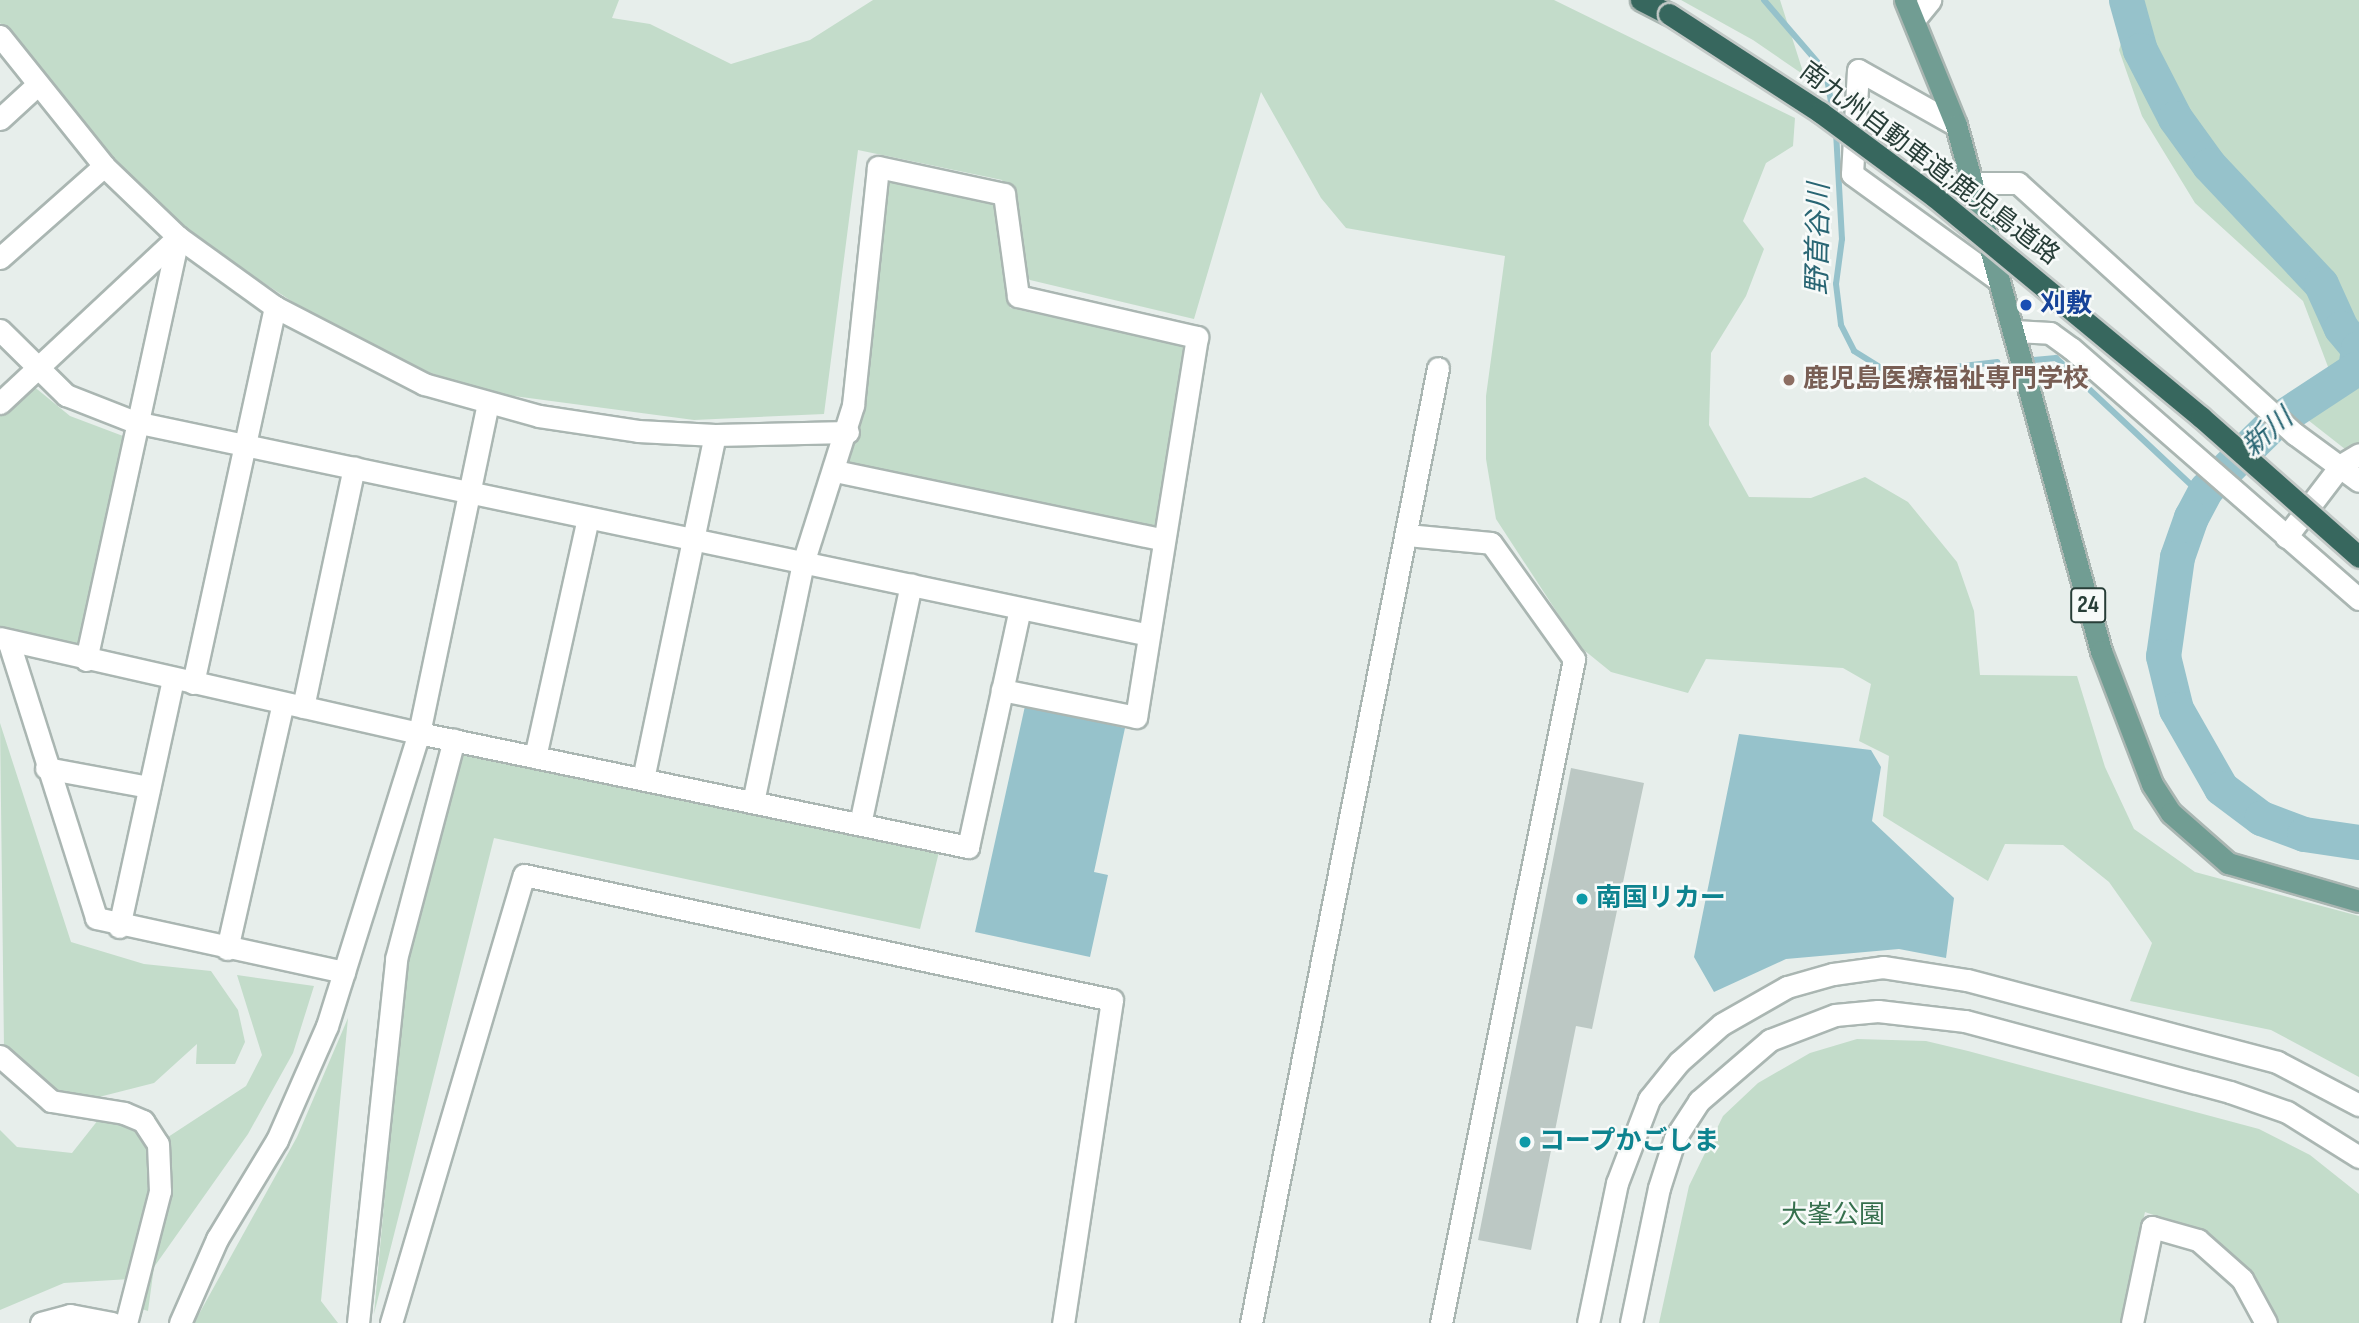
<!DOCTYPE html>
<meta charset="utf-8">
<style>
body{margin:0}
#map{position:relative;width:2359px;height:1323px;overflow:hidden;background:#e7eeeb;font-family:"Sofia Sans Condensed","Noto Sans JP",sans-serif}
div>[style]{position:absolute}
.green>*{inset:0;background:#c3dcca}
.water>*{inset:0;background:#96c2cb}
.stream>*{height:6px;margin:-3px;padding:0 3px;transform-origin:3px;border-radius:3px;background:#96c2cb}
.river>*{height:35px;margin:-17.5px;padding:0 17.5px;transform-origin:17.5px;border-radius:17.5px;background:#96c2cb}
.building>*{inset:0;background:#bcc8c4}
.roads{filter:drop-shadow(2px 0 #aab6b2) drop-shadow(-2px 0 #aab6b2) drop-shadow(0 2px #aab6b2) drop-shadow(0 -2px #aab6b2)}
.minor>*{height:21px;margin:-10.5px;padding:0 10.5px;transform-origin:10.5px;border-radius:10.5px;background:#fff}
.tertiary>*{height:21px;margin:-10.5px;padding:0 10.5px;transform-origin:10.5px;border-radius:10.5px;background:#fff}
.primary>*{height:21px;margin:-10.5px;padding:0 10.5px;transform-origin:10.5px;border-radius:10.5px;background:#719d93}
.motorway>*{height:21px;margin:-10.5px;padding:0 10.5px;transform-origin:10.5px;border-radius:10.5px;background:#37675e}
.bridges{filter:drop-shadow(2px 0 #c3c9c7) drop-shadow(-2px 0 #c3c9c7) drop-shadow(0 2px #c3c9c7) drop-shadow(0 -2px #c3c9c7)}
.motorway-bridge>*{height:21px;margin:-10.5px;padding:0 10.5px;transform-origin:10.5px;border-radius:10.5px;background:#37675e}
.dots>*{width:19px;height:19px;translate:-50% -50%;box-sizing:border-box;border:4px solid #f7faf9;border-radius:50%}
span{translate:-50% -50%;white-space:nowrap;text-align:center;line-height:1.15;-webkit-text-stroke:5px #f7faf9;paint-order:stroke}
.shield-label span{padding:2px 5px;background:#f7faf9;border:2px solid;border-radius:5px;-webkit-text-stroke-width:0}
.shield-label{font-size:24px;color:#283e38;font-weight:700}
.street-label{font-size:26px;color:#283e38}
.transit-label{font-size:26px;color:#164399;font-weight:700}
.left{translate:0 -50%;text-align:left}
.education-label{font-size:26px;color:#785e54;font-weight:700}
.culture-label{font-size:26px;color:#0d838f;font-weight:700}
.park-label{font-size:26px;color:#36704e}
.water-label{font-size:28px;color:#286573;font-style:italic}
</style>
<div id="map">
<div class="green">
<i style="clip-path:polygon(0 0,619px 0,612px 18px,650px 24px,731px 64px,810px 40px,873px 0,1554px 0,1795px 118px,1793px 146px,1766px 163px,1743px 221px,1764px 249px,1746px 296px,1711px 353px,1709px 425px,1749px 497px,1811px 498px,1865px 477px,1908px 502px,1957px 562px,1974px 611px,1980px 675px,2077px 676px,2105px 767px,2134px 829px,2195px 872px,2359px 916px,2359px 1077px,2271px 1030px,2130px 1001px,2152px 943px,2109px 882px,2063px 845px,2005px 844px,1988px 881px,1883px 816px,1889px 756px,1859px 741px,1871px 684px,1843px 668px,1706px 659px,1688px 693px,1611px 672px,1579px 646px,1496px 519px,1486px 459px,1486px 396px,1505px 256px,1346px 228px,1321px 198px,1261px 92px,1194px 319px,1030px 280px,1016px 266px,1011px 202px,1002px 180px,858px 150px,824px 414px,694px 420px,491px 393px,416px 368px,302px 308px,186px 232px,99px 146px,0 23px)"></i>
<i style="clip-path:polygon(1681px 0,1780px 0,1804px 75px,1753px 40px)"></i>
<i style="clip-path:polygon(2134px 0,2359px 0,2359px 460px,2299px 413px,2338px 393px,2303px 301px,2195px 203px,2142px 116px,2119px 50px)"></i>
<i style="clip-path:polygon(893px 180px,988px 198px,997px 208px,1010px 308px,1188px 347px,1160px 524px,1154px 529px,850px 465px,847px 457px,856px 431px,885px 186px)"></i>
<i style="clip-path:polygon(32px 385px,70px 416px,123px 436px,80px 642px,72px 649px,0 629px,0 413px)"></i>
<i style="clip-path:polygon(0 723px,71px 942px,144px 964px,211px 971px,238px 1010px,245px 1042px,235px 1064px,196px 1064px,197px 1044px,154px 1083px,95px 1098px,47px 1096px,4px 1049px)"></i>
<i style="clip-path:polygon(469px 750px,939px 852px,920px 929px,494px 838px,374px 1314px,408px 940px,461px 754px)"></i>
<i style="clip-path:polygon(237px 975px,314px 986px,293px 1053px,248px 1134px,154px 1267px,148px 1311px,135px 1307px,130px 1279px,64px 1283px,0 1310px,0 1130px,17px 1147px,72px 1153px,106px 1110px,165px 1139px,246px 1086px,262px 1055px)"></i>
<i style="clip-path:polygon(348px 1018px,321px 1301px,338px 1323px,194px 1323px,297px 1137px)"></i>
<i style="clip-path:polygon(1857px 1039px,1926px 1041px,1968px 1051px,2259px 1129px,2310px 1155px,2359px 1194px,2359px 1323px,2276px 1323px,2202px 1232px,2145px 1212px,2121px 1323px,1659px 1323px,1689px 1186px,1723px 1116px,1758px 1083px,1810px 1053px)"></i>
</div>
<div class="water">
<i style="clip-path:polygon(1025px 706px,1125px 728px,1094px 872px,1108px 875px,1090px 957px,975px 932px)"></i>
<i style="clip-path:polygon(1739px 734px,1871px 750px,1881px 767px,1872px 821px,1954px 898px,1946px 958px,1899px 949px,1786px 959px,1714px 992px,1694px 957px)"></i>
</div>
<div class="stream">
<i style="left:1764px;top:0;width:95px;rotate:49.3deg"></i>
<i style="left:1826px;top:72px;width:43px;rotate:80.5deg"></i>
<i style="left:1836px;top:132px;width:107px;rotate:86.8deg"></i>
<i style="left:1842px;top:239px;width:45px;rotate:97.6deg"></i>
<i style="left:1836px;top:284px;width:41px;rotate:83deg"></i>
<i style="left:1841px;top:325px;width:29px;rotate:63deg"></i>
<i style="left:1854px;top:351px;width:36px;rotate:32deg"></i>
<i style="left:1884px;top:370px;width:27px;rotate:4deg"></i>
<i style="left:1911px;top:372px;width:87px;rotate:-6.6deg"></i>
<i style="left:2034px;top:360px;width:22px;rotate:-5deg"></i>
<i style="left:2056px;top:358px;width:202px;rotate:43.2deg"></i>
</div>
<div class="river">
<i style="left:2126px;top:0;width:52px;rotate:74.4deg"></i>
<i style="left:2140px;top:50px;width:76px;rotate:62.8deg"></i>
<i style="left:2175px;top:118px;width:58px;rotate:54.1deg"></i>
<i style="left:2209px;top:165px;width:163px;rotate:46.7deg"></i>
<i style="left:2321px;top:284px;width:48px;rotate:65.6deg"></i>
<i style="left:2341px;top:328px;width:26px;rotate:50deg"></i>
<i style="left:2358px;top:348px;width:21px;rotate:98deg"></i>
<i style="left:2355px;top:369px;width:98px;rotate:146.6deg"></i>
<i style="left:2273px;top:423px;width:94px;rotate:135.4deg"></i>
<i style="left:2206px;top:489px;width:32px;rotate:118deg"></i>
<i style="left:2191px;top:517px;width:42px;rotate:109.3deg"></i>
<i style="left:2177px;top:557px;width:100px;rotate:98deg"></i>
<i style="left:2163px;top:656px;width:55px;rotate:76.2deg"></i>
<i style="left:2176px;top:709px;width:91px;rotate:60.3deg"></i>
<i style="left:2221px;top:788px;width:50px;rotate:36.9deg"></i>
<i style="left:2261px;top:818px;width:46px;rotate:20.4deg"></i>
<i style="left:2304px;top:834px;width:56px;rotate:8.3deg"></i>
</div>
<div class="building">
<i style="clip-path:polygon(1571px 768px,1644px 783px,1592px 1029px,1576px 1026px,1531px 1250px,1478px 1240px)"></i>
</div>
<div class="roads">
<div class="minor">
<i style="left:1914px;top:20px;width:26px;rotate:-51deg"></i>
<i style="left:0;top:36px;width:166px;rotate:51.3deg"></i>
<i style="left:104px;top:166px;width:103px;rotate:43.8deg"></i>
<i style="left:178px;top:237px;width:120px;rotate:35.8deg"></i>
<i style="left:275px;top:307px;width:168px;rotate:27.3deg"></i>
<i style="left:424px;top:384px;width:119px;rotate:15.5deg"></i>
<i style="left:539px;top:416px;width:100px;rotate:8.6deg"></i>
<i style="left:638px;top:431px;width:77px;rotate:3deg"></i>
<i style="left:715px;top:435px;width:133px;rotate:-1.3deg"></i>
<i style="left:0;top:119px;width:50px;rotate:-42.6deg"></i>
<i style="left:1956px;top:125px;width:112px;rotate:-150.7deg"></i>
<i style="left:1858px;top:70px;width:104px;rotate:93.3deg"></i>
<i style="left:1852px;top:174px;width:179px;rotate:35.9deg"></i>
<i style="left:1974px;top:183px;width:44px"></i>
<i style="left:2018px;top:183px;width:374px;rotate:42.2deg"></i>
<i style="left:2295px;top:434px;width:79px;rotate:36.3deg"></i>
<i style="left:0;top:258px;width:139px;rotate:-41.5deg"></i>
<i style="left:0;top:330px;width:93px;rotate:44.6deg"></i>
<i style="left:66px;top:395px;width:74px;rotate:21.4deg"></i>
<i style="left:135px;top:422px;width:1036px;rotate:11.86deg"></i>
<i style="left:2014px;top:331px;width:36px;rotate:3deg"></i>
<i style="left:2050px;top:333px;width:26px;rotate:36deg"></i>
<i style="left:2071px;top:348px;width:382px;rotate:41.1deg"></i>
<i style="left:0;top:403px;width:242px;rotate:-43deg"></i>
<i style="left:835px;top:471px;width:336px;rotate:11.8deg"></i>
<i style="left:1407px;top:535px;width:84px;rotate:5.4deg"></i>
<i style="left:1491px;top:543px;width:143px;rotate:54.4deg"></i>
<i style="left:1574px;top:659px;width:677px;rotate:101.33deg"></i>
<i style="left:2286px;top:537px;width:91px;rotate:-52.6deg"></i>
<i style="left:2341px;top:465px;width:21px;rotate:-31deg"></i>
<i style="left:0;top:638px;width:430px;rotate:12.8deg"></i>
<i style="left:419px;top:733px;width:561px;rotate:11.73deg"></i>
<i style="left:968px;top:847px;width:244px;rotate:-77.7deg"></i>
<i style="left:9px;top:643px;width:288px;rotate:72.4deg"></i>
<i style="left:96px;top:918px;width:254px;rotate:12.3deg"></i>
<i style="left:86px;top:660px;width:433px;rotate:-77.7deg"></i>
<i style="left:193px;top:683px;width:385px;rotate:-77.7deg"></i>
<i style="left:303px;top:707px;width:245px;rotate:-78deg"></i>
<i style="left:535px;top:757px;width:245px;rotate:-77.5deg"></i>
<i style="left:46px;top:768px;width:105px;rotate:10.5deg"></i>
<i style="left:643px;top:779px;width:351px;rotate:-78.2deg"></i>
<i style="left:753px;top:802px;width:244px;rotate:-78.2deg"></i>
<i style="left:803px;top:563px;width:166px;rotate:-72.4deg"></i>
<i style="left:853px;top:405px;width:239px;rotate:-84deg"></i>
<i style="left:878px;top:167px;width:129px;rotate:12.1deg"></i>
<i style="left:1004px;top:194px;width:103px;rotate:82.2deg"></i>
<i style="left:1018px;top:296px;width:184px;rotate:12.9deg"></i>
<i style="left:1197px;top:337px;width:385px;rotate:99.1deg"></i>
<i style="left:1136px;top:717px;width:137px;rotate:-168.6deg"></i>
<i style="left:860px;top:824px;width:245px;rotate:-78deg"></i>
<i style="left:119px;top:927px;width:254px;rotate:-77.7deg"></i>
<i style="left:227px;top:949px;width:252px;rotate:-77.2deg"></i>
<i style="left:0;top:1056px;width:68px;rotate:41.4deg"></i>
<i style="left:51px;top:1101px;width:74px;rotate:9.3deg"></i>
<i style="left:124px;top:1113px;width:21px;rotate:23deg"></i>
<i style="left:143px;top:1121px;width:27px;rotate:57deg"></i>
<i style="left:158px;top:1144px;width:47px;rotate:87.6deg"></i>
<i style="left:160px;top:1191px;width:136px;rotate:104.4deg"></i>
<i style="left:41px;top:1323px;width:30px;rotate:-15deg"></i>
<i style="left:70px;top:1315px;width:43px;rotate:10.8deg"></i>
<i style="left:180px;top:1323px;width:92px;rotate:-66.2deg"></i>
<i style="left:217px;top:1239px;width:116px;rotate:-58.8deg"></i>
<i style="left:277px;top:1140px;width:124px;rotate:-66.3deg"></i>
<i style="left:327px;top:1026px;width:307px;rotate:-72.6deg"></i>
<i style="left:419px;top:733px;width:336px;rotate:-78.2deg"></i>
<i style="left:358px;top:1323px;width:366px;rotate:-84deg"></i>
<i style="left:396px;top:959px;width:227px;rotate:-75.2deg"></i>
<i style="left:1251px;top:1323px;width:973px;rotate:-78.92deg"></i>
<i style="left:2132px;top:1323px;width:98px;rotate:-78.2deg"></i>
<i style="left:2152px;top:1227px;width:48px;rotate:15.8deg"></i>
<i style="left:2198px;top:1240px;width:59px;rotate:41.6deg"></i>
<i style="left:2242px;top:1279px;width:50px;rotate:61.4deg"></i>
</div>
<div class="tertiary">
<i style="left:391px;top:1323px;width:467px;rotate:-73.5deg"></i>
<i style="left:524px;top:875px;width:601px;rotate:12deg"></i>
<i style="left:1112px;top:1000px;width:327px;rotate:98.6deg"></i>
<i style="left:1588px;top:1323px;width:143px;rotate:-78.3deg"></i>
<i style="left:1617px;top:1183px;width:90px;rotate:-69.1deg"></i>
<i style="left:1649px;top:1099px;width:48px;rotate:-51deg"></i>
<i style="left:1679px;top:1062px;width:57px;rotate:-41.5deg"></i>
<i style="left:1722px;top:1024px;width:75px;rotate:-29.6deg"></i>
<i style="left:1787px;top:987px;width:48px;rotate:-15.8deg"></i>
<i style="left:1833px;top:974px;width:50px;rotate:-8deg"></i>
<i style="left:1883px;top:967px;width:85px;rotate:8.8deg"></i>
<i style="left:1967px;top:980px;width:321px;rotate:14.8deg"></i>
<i style="left:2277px;top:1062px;width:93px;rotate:27.7deg"></i>
<i style="left:1631px;top:1323px;width:138px;rotate:-78.3deg"></i>
<i style="left:1659px;top:1188px;width:52px;rotate:-72.3deg"></i>
<i style="left:1675px;top:1138px;width:44px;rotate:-57deg"></i>
<i style="left:1699px;top:1101px;width:94px;rotate:-40.7deg"></i>
<i style="left:1770px;top:1040px;width:70px;rotate:-21deg"></i>
<i style="left:1835px;top:1015px;width:43px;rotate:-5.3deg"></i>
<i style="left:1878px;top:1011px;width:88px;rotate:6.6deg"></i>
<i style="left:1965px;top:1021px;width:274px;rotate:15deg"></i>
<i style="left:2230px;top:1092px;width:60px;rotate:19.3deg"></i>
<i style="left:2287px;top:1112px;width:85px;rotate:32deg"></i>
</div>
<div class="primary">
<i style="left:1905px;top:0;width:135px;rotate:67.8deg"></i>
<i style="left:1956px;top:125px;width:546px;rotate:74.59deg"></i>
<i style="left:2101px;top:651px;width:142px;rotate:69deg"></i>
<i style="left:2152px;top:784px;width:35px;rotate:57deg"></i>
<i style="left:2171px;top:813px;width:76px;rotate:41.3deg"></i>
<i style="left:2228px;top:863px;width:136px;rotate:16.2deg"></i>
</div>
<div class="motorway">
<i style="left:1641px;top:0;width:31px;rotate:27deg"></i>
</div>
</div>
<div class="bridges">
<div class="motorway-bridge">
<i style="left:1669px;top:14px;width:180px;rotate:33deg"></i>
<i style="left:1820px;top:112px;width:143px;rotate:36.5deg"></i>
<i style="left:1935px;top:197px;width:345px;rotate:39.6deg"></i>
<i style="left:2201px;top:417px;width:211px;rotate:41.5deg"></i>
</div>
</div>
<div class="dots">
<i style="left:2026px;top:305px;background:#1a4fb4"></i>
<i style="left:1789px;top:380px;background:#8d6e63"></i>
<i style="left:1582px;top:899px;background:#0f9aa8"></i>
<i style="left:1525px;top:1142px;background:#0f9aa8"></i>
</div>
<div class="shield-label">
<span style="left:2088px;top:605px">24</span>
</div>
<div class="street-label">
<span style="left:1929px;top:164px;rotate:37deg">南九州自動車道;鹿児島道路</span>
</div>
<div class="transit-label">
<span class="left" style="left:2040px;top:305px">刈敷</span>
</div>
<div class="education-label">
<span class="left" style="left:1803px;top:380px">鹿児島医療福祉専門学校</span>
</div>
<div class="culture-label">
<span class="left" style="left:1596px;top:899px">南国リカー</span>
<span class="left" style="left:1539px;top:1142px">コープかごしま</span>
</div>
<div class="park-label">
<span style="left:1833px;top:1216px">大峯公園</span>
</div>
<div class="water-label">
<span style="left:1819px;top:239px;rotate:-89deg">野首谷川</span>
<span style="left:2268px;top:433px;rotate:-41deg">新川</span>
</div>
</div>
